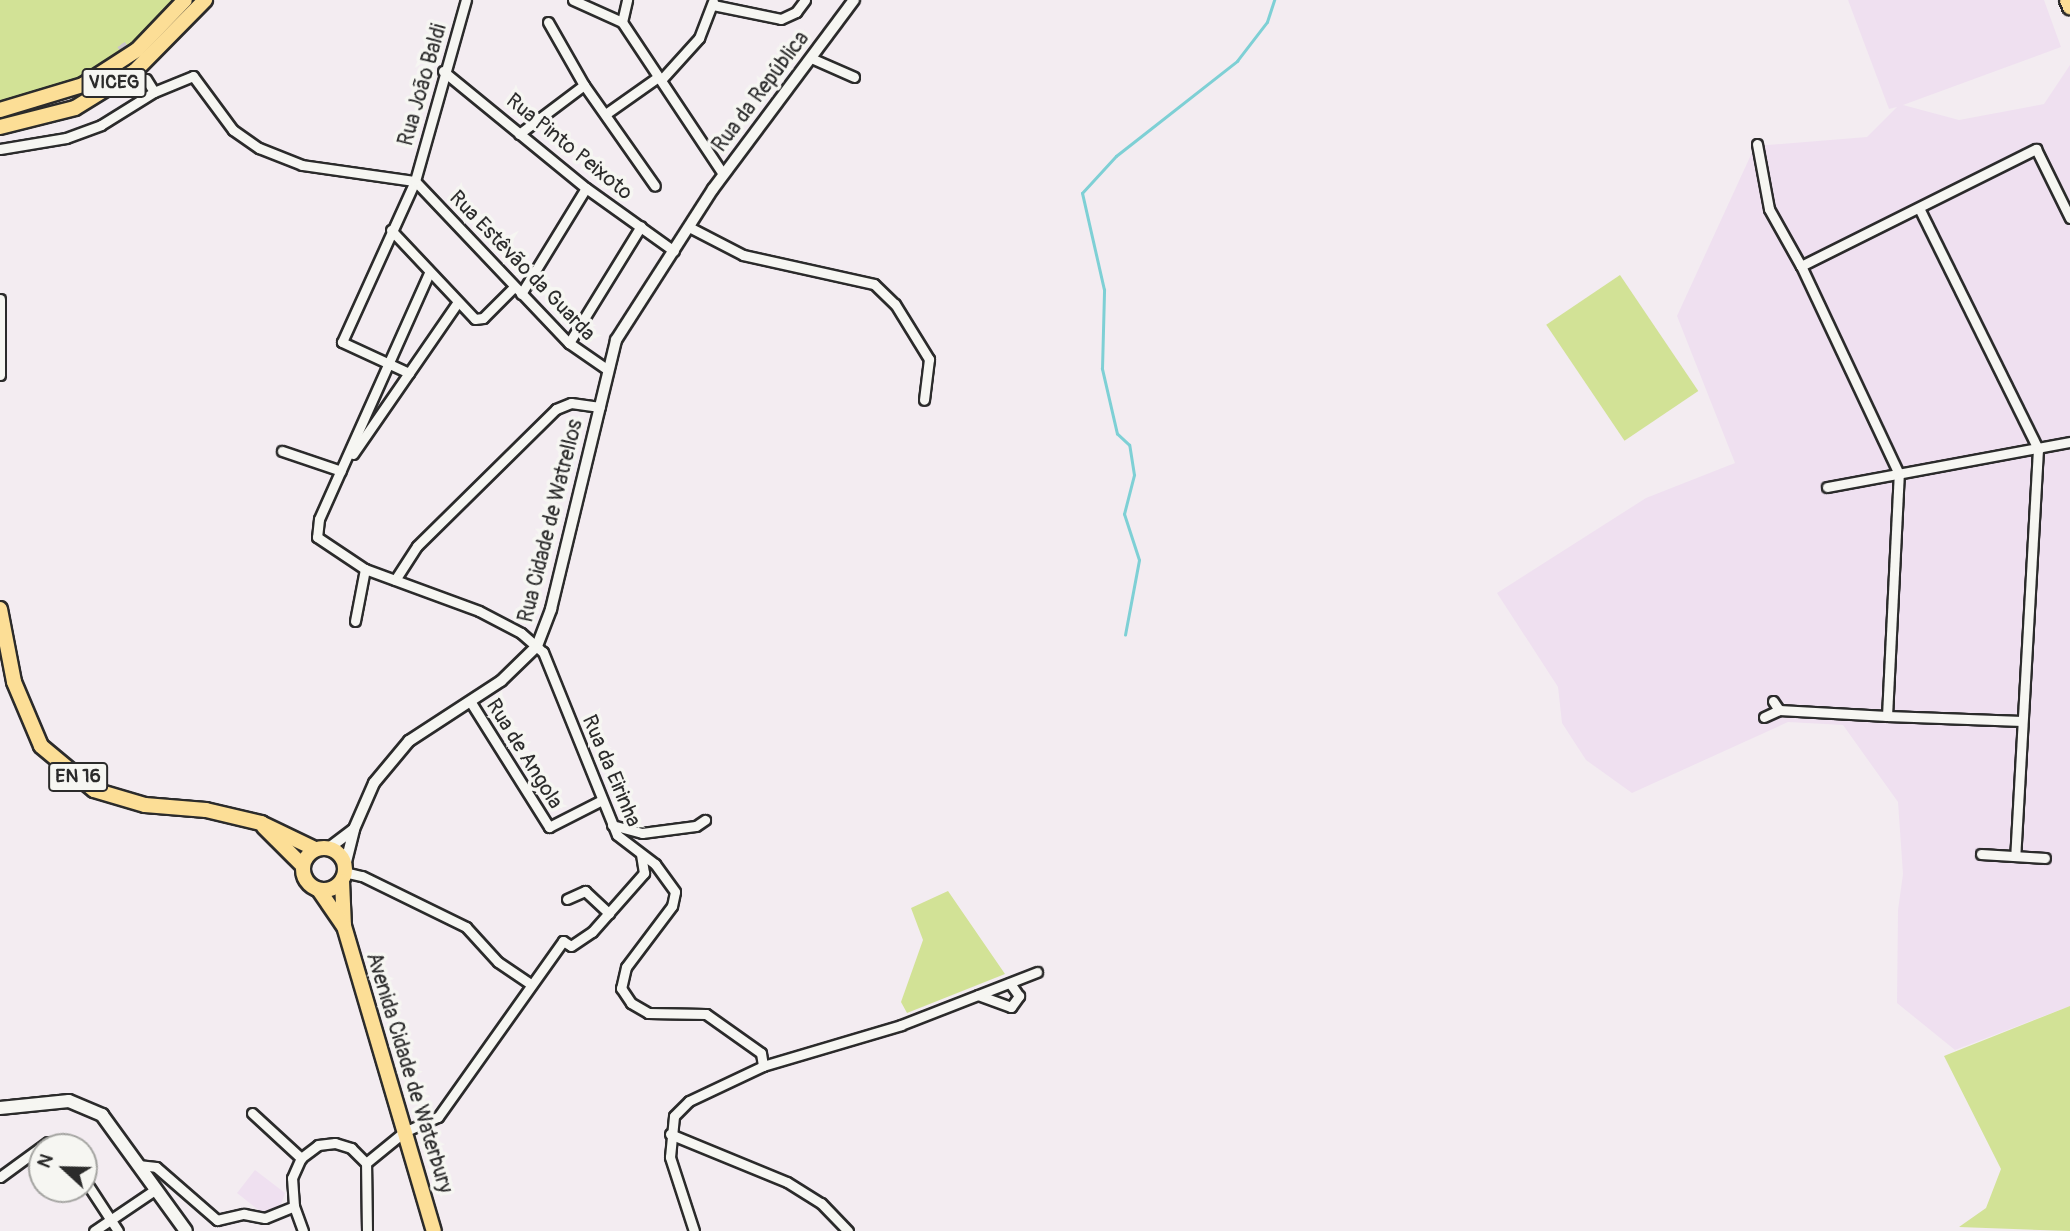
<!DOCTYPE html>
<meta charset="utf-8">
<style>
body{margin:0}
#map{position:relative;width:2070px;height:1231px;overflow:hidden;background:#f3ecf1;font-family:Pangolin,sans-serif}
div>[style]{position:absolute}
.built>*{inset:0;background:#efe0f0}
.green>*{inset:0;background:#d2e296;transform-origin:0 0}
.stream>*{height:2.5px;margin:-1.25px;padding:0 1.25px;transform-origin:1.25px;border-radius:1.25px;background:#7ed0d5}
.minor-tunnel>*{height:9px;margin-top:-4.5px;transform-origin:0;background:repeating-linear-gradient(90deg,#cbc5c9 0 9px,transparent 0 13.5px)}
.roads{filter:drop-shadow(2px 0 #2b2b2b) drop-shadow(-2px 0 #2b2b2b) drop-shadow(0 2px #2b2b2b) drop-shadow(0 -2px #2b2b2b)}
.minor>*{height:9px;margin:-4.5px;padding:0 4.5px;transform-origin:4.5px;border-radius:4.5px;background:#f6f6f2}
.tertiary>*{height:10px;margin:-5px;padding:0 5px;transform-origin:5px;border-radius:5px;background:#f6f6f2}
.secondary>*{height:12px;margin:-6px;padding:0 6px;transform-origin:6px;border-radius:6px;background:#f6f6f2}
.primary>*{height:14px;margin:-7px;padding:0 7px;transform-origin:7px;border-radius:7px;background:#fcde96}
.primary>.ring{margin:-7px;padding:0;box-sizing:content-box;background:none;border:14px solid #fcde96;border-radius:50%}
.trunk>*{height:14px;margin:-7px;padding:0 7px;transform-origin:7px;border-radius:7px;background:#fcde96}
span{translate:-50% -50%;white-space:nowrap;text-align:center;line-height:1.15;-webkit-text-stroke:7px #f6f6f2;paint-order:stroke}
.shield-label span{padding:2px 5px;background:#f6f6f2;border:2px solid;border-radius:5px;-webkit-text-stroke-width:0}
.shield-label{font-size:19px;color:#2b2b2b;font-weight:700}
.street-label{font-size:21px;color:#2b2b2b}
.north{position:absolute;left:28px;top:1133px;width:70px;height:70px;box-sizing:border-box;background:#f6f6f2;border:2px solid #a5a5a2;border-radius:50%;rotate:292deg;font-size:19px;font-weight:700;line-height:28px;text-align:center;color:#2b2b2b}
.north::after{content:'';display:block;margin:auto;width:24px;height:32px;background:#2b2b2b;clip-path:polygon(50% 0,100% 100%,50% 72%,0 100%)}
</style>
<div id="map">
<div class="built">
<i style="clip-path:polygon(1848px 0,2044px 0,2061px 47px,1903px 105px,1959px 120px,2044px 104px,2070px 65px,2070px 1006px,1955px 1050px,1897px 1003px,1898px 910px,1903px 874px,1898px 802px,1843px 725px,1788px 722px,1632px 793px,1586px 760px,1562px 723px,1558px 687px,1497px 593px,1646px 498px,1735px 463px,1677px 316px,1755px 146px,1867px 137px,1897px 107px,1889px 109px)"></i>
<i style="clip-path:polygon(255px 1170px,285px 1193px,280px 1207px,261px 1212px,237px 1193px)"></i>
</div>
<div class="green">
<i style="clip-path:polygon(0 0,174px 0,132px 44px,79px 78px,0 101px)"></i>
<i style="left:1620px;top:275px;width:140px;height:89px;rotate:56deg"></i>
<i style="clip-path:polygon(948px 891px,1005px 974px,907px 1013px,901px 1002px,923px 940px,911px 908px)"></i>
<i style="clip-path:polygon(2070px 1006px,2070px 1231px,1959px 1227px,1986px 1208px,2001px 1169px,1944px 1056px)"></i>
</div>
<div class="stream">
<i style="left:1125px;top:635px;width:76px;rotate:-79.4deg"></i>
<i style="left:1139px;top:560px;width:48px;rotate:-108.1deg"></i>
<i style="left:1124px;top:514px;width:40px;rotate:-75.6deg"></i>
<i style="left:1134px;top:475px;width:30px;rotate:-99deg"></i>
<i style="left:1129px;top:445px;width:16px;rotate:-137deg"></i>
<i style="left:1117px;top:434px;width:67px;rotate:-103deg"></i>
<i style="left:1102px;top:369px;width:79px;rotate:-88.5deg"></i>
<i style="left:1104px;top:290px;width:99px;rotate:-102.8deg"></i>
<i style="left:1082px;top:193px;width:50px;rotate:-47.4deg"></i>
<i style="left:1116px;top:156px;width:154px;rotate:-38.1deg"></i>
<i style="left:1237px;top:61px;width:49px;rotate:-52.4deg"></i>
<i style="left:1267px;top:22px;width:23px;rotate:-72deg"></i>
</div>
<div class="minor-tunnel">
<i style="left:121px;top:44px;width:34px;rotate:53deg"></i>
</div>
<div class="roads">
<div class="minor">
<i style="left:573px;top:0;width:54px;rotate:24.2deg"></i>
<i style="left:622px;top:22px;width:23px;rotate:-77deg"></i>
<i style="left:713px;top:5px;width:69px;rotate:11.6deg"></i>
<i style="left:781px;top:19px;width:17px;rotate:-25deg"></i>
<i style="left:796px;top:12px;width:15px;rotate:-53deg"></i>
<i style="left:548px;top:22px;width:73px;rotate:60.3deg"></i>
<i style="left:584px;top:85px;width:123px;rotate:54.9deg"></i>
<i style="left:622px;top:22px;width:182px;rotate:56.4deg"></i>
<i style="left:811px;top:58px;width:47px;rotate:23.8deg"></i>
<i style="left:443px;top:71px;width:185px;rotate:39.3deg"></i>
<i style="left:586px;top:188px;width:108px;rotate:35.6deg"></i>
<i style="left:146px;top:79px;width:15px;rotate:58deg"></i>
<i style="left:154px;top:92px;width:42px;rotate:-22.3deg"></i>
<i style="left:193px;top:76px;width:67px;rotate:53.5deg"></i>
<i style="left:233px;top:130px;width:32px;rotate:35deg"></i>
<i style="left:259px;top:148px;width:46px;rotate:21.6deg"></i>
<i style="left:302px;top:165px;width:114px;rotate:8.1deg"></i>
<i style="left:661px;top:80px;width:57px;rotate:-47.9deg"></i>
<i style="left:699px;top:38px;width:39px;rotate:-69deg"></i>
<i style="left:607px;top:113px;width:62px;rotate:-35.2deg"></i>
<i style="left:519px;top:134px;width:81px;rotate:-37deg"></i>
<i style="left:1757px;top:144px;width:66px;rotate:79.5deg"></i>
<i style="left:1769px;top:209px;width:65px;rotate:60.7deg"></i>
<i style="left:0;top:149px;width:67px;rotate:-9.5deg"></i>
<i style="left:66px;top:138px;width:37px;rotate:-20deg"></i>
<i style="left:101px;top:125px;width:62px;rotate:-31.9deg"></i>
<i style="left:415px;top:181px;width:224px;rotate:46.5deg"></i>
<i style="left:569px;top:343px;width:47px;rotate:34.7deg"></i>
<i style="left:1919px;top:208px;width:269px;rotate:63.7deg"></i>
<i style="left:2038px;top:449px;width:407px;rotate:93.2deg"></i>
<i style="left:689px;top:227px;width:61px;rotate:27.4deg"></i>
<i style="left:743px;top:255px;width:134px;rotate:12.5deg"></i>
<i style="left:874px;top:284px;width:29px;rotate:44deg"></i>
<i style="left:895px;top:304px;width:65px;rotate:58.3deg"></i>
<i style="left:929px;top:359px;width:41px;rotate:97deg"></i>
<i style="left:391px;top:230px;width:122px;rotate:46.7deg"></i>
<i style="left:475px;top:319px;width:8px;rotate:-7deg"></i>
<i style="left:483px;top:318px;width:44px;rotate:-45deg"></i>
<i style="left:429px;top:273px;width:269px;rotate:114.1deg"></i>
<i style="left:319px;top:519px;width:18px;rotate:96deg"></i>
<i style="left:317px;top:537px;width:58px;rotate:33.7deg"></i>
<i style="left:365px;top:569px;width:121px;rotate:20.2deg"></i>
<i style="left:479px;top:611px;width:47px;rotate:27.6deg"></i>
<i style="left:521px;top:633px;width:29px;rotate:41deg"></i>
<i style="left:543px;top:652px;width:197px;rotate:68deg"></i>
<i style="left:617px;top:835px;width:48px;rotate:37.3deg"></i>
<i style="left:655px;top:864px;width:34px;rotate:54deg"></i>
<i style="left:675px;top:892px;width:14px;rotate:102deg"></i>
<i style="left:672px;top:906px;width:76px;rotate:127deg"></i>
<i style="left:626px;top:967px;width:22px;rotate:103deg"></i>
<i style="left:621px;top:988px;width:18px;rotate:56deg"></i>
<i style="left:631px;top:1003px;width:20px;rotate:30deg"></i>
<i style="left:648px;top:1013px;width:58px;rotate:1deg"></i>
<i style="left:706px;top:1014px;width:67px;rotate:35.3deg"></i>
<i style="left:761px;top:1053px;width:13px;rotate:81deg"></i>
<i style="left:521px;top:294px;width:124px;rotate:-58.5deg"></i>
<i style="left:0;top:299px;width:76px;rotate:90deg"></i>
<i style="left:569px;top:343px;width:137px;rotate:-58.4deg"></i>
<i style="left:409px;top:373px;width:74px;rotate:-155.2deg"></i>
<i style="left:342px;top:342px;width:177px;rotate:-65.6deg"></i>
<i style="left:415px;top:181px;width:188px;rotate:-74.3deg"></i>
<i style="left:282px;top:451px;width:62px;rotate:18.7deg"></i>
<i style="left:353px;top:454px;width:183px;rotate:-55.4deg"></i>
<i style="left:1827px;top:487px;width:247px;rotate:-10.5deg"></i>
<i style="left:395px;top:580px;width:40px;rotate:-57.1deg"></i>
<i style="left:417px;top:546px;width:195px;rotate:-44.6deg"></i>
<i style="left:556px;top:409px;width:16px;rotate:-22deg"></i>
<i style="left:571px;top:403px;width:29px;rotate:8deg"></i>
<i style="left:355px;top:621px;width:53px;rotate:-79.1deg"></i>
<i style="left:470px;top:701px;width:149px;rotate:57.9deg"></i>
<i style="left:549px;top:827px;width:59px;rotate:-27deg"></i>
<i style="left:1773px;top:701px;width:11px;rotate:56deg"></i>
<i style="left:1887px;top:716px;width:135px;rotate:2.1deg"></i>
<i style="left:1764px;top:717px;width:17px;rotate:-25deg"></i>
<i style="left:1779px;top:710px;width:108px;rotate:3.2deg"></i>
<i style="left:1887px;top:716px;width:242px;rotate:-87.2deg"></i>
<i style="left:1899px;top:474px;width:230px;rotate:-115.2deg"></i>
<i style="left:1801px;top:266px;width:263px;rotate:-26.5deg"></i>
<i style="left:2036px;top:149px;width:77px;rotate:63.8deg"></i>
<i style="left:612px;top:825px;width:31px;rotate:15deg"></i>
<i style="left:642px;top:833px;width:54px;rotate:-7.4deg"></i>
<i style="left:696px;top:826px;width:11px;rotate:-34deg"></i>
<i style="left:1981px;top:854px;width:64px;rotate:3.6deg"></i>
<i style="left:344px;top:872px;width:18px;rotate:13deg"></i>
<i style="left:362px;top:876px;width:116px;rotate:26.1deg"></i>
<i style="left:466px;top:927px;width:47px;rotate:47.6deg"></i>
<i style="left:498px;top:962px;width:37px;rotate:34deg"></i>
<i style="left:567px;top:899px;width:20px;rotate:-24deg"></i>
<i style="left:585px;top:891px;width:33px;rotate:43deg"></i>
<i style="left:978px;top:995px;width:35px;rotate:20deg"></i>
<i style="left:1011px;top:1007px;width:14px;rotate:-54deg"></i>
<i style="left:1019px;top:996px;width:16px;rotate:-125deg"></i>
<i style="left:252px;top:1113px;width:67px;rotate:42.6deg"></i>
<i style="left:670px;top:1134px;width:126px;rotate:22.3deg"></i>
<i style="left:787px;top:1182px;width:40px;rotate:32deg"></i>
<i style="left:821px;top:1203px;width:39px;rotate:46deg"></i>
<i style="left:138px;top:1165px;width:18px;rotate:6deg"></i>
<i style="left:156px;top:1167px;width:81px;rotate:41deg"></i>
<i style="left:217px;top:1220px;width:28px;rotate:-13deg"></i>
<i style="left:244px;top:1214px;width:21px;rotate:11deg"></i>
<i style="left:265px;top:1218px;width:31px;rotate:-22deg"></i>
<i style="left:0;top:1177px;width:59px;rotate:-36.1deg"></i>
<i style="left:48px;top:1142px;width:15px;rotate:20deg"></i>
<i style="left:84px;top:1179px;width:62px;rotate:56.8deg"></i>
<i style="left:94px;top:1231px;width:75px;rotate:-34.1deg"></i>
<i style="left:303px;top:1231px;width:27px;rotate:-110deg"></i>
<i style="left:294px;top:1206px;width:28px;rotate:-94deg"></i>
<i style="left:292px;top:1178px;width:22px;rotate:-66deg"></i>
<i style="left:301px;top:1158px;width:21px;rotate:-37deg"></i>
<i style="left:318px;top:1145px;width:17px;rotate:-7deg"></i>
<i style="left:335px;top:1143px;width:17px;rotate:17deg"></i>
<i style="left:351px;top:1148px;width:21px;rotate:45deg"></i>
<i style="left:367px;top:1231px;width:68px;rotate:-90.8deg"></i>
<i style="left:366px;top:1163px;width:49px;rotate:-39.2deg"></i>
<i style="left:404px;top:1132px;width:37px;rotate:-24deg"></i>
<i style="left:438px;top:1117px;width:216px;rotate:-54.6deg"></i>
<i style="left:563px;top:941px;width:9px;rotate:32deg"></i>
<i style="left:571px;top:946px;width:25px;rotate:-34deg"></i>
<i style="left:592px;top:932px;width:79px;rotate:-48.6deg"></i>
<i style="left:644px;top:873px;width:18px;rotate:-99deg"></i>
<i style="left:694px;top:1231px;width:78px;rotate:-108deg"></i>
<i style="left:670px;top:1157px;width:41px;rotate:-84.4deg"></i>
<i style="left:674px;top:1116px;width:21px;rotate:-45deg"></i>
<i style="left:689px;top:1101px;width:82px;rotate:-25.3deg"></i>
<i style="left:763px;top:1066px;width:144px;rotate:-16.5deg"></i>
<i style="left:901px;top:1025px;width:146px;rotate:-21.3deg"></i>
</div>
<div class="tertiary">
<i style="left:329px;top:848px;width:31px;rotate:-37deg"></i>
<i style="left:345px;top:866px;width:38px;rotate:-76deg"></i>
<i style="left:354px;top:829px;width:50px;rotate:-66.5deg"></i>
<i style="left:374px;top:783px;width:55px;rotate:-50.2deg"></i>
<i style="left:409px;top:741px;width:110px;rotate:-33.1deg"></i>
<i style="left:501px;top:681px;width:50px;rotate:-44.2deg"></i>
<i style="left:537px;top:646px;width:40px;rotate:-69deg"></i>
<i style="left:551px;top:609px;width:277px;rotate:-76.4deg"></i>
<i style="left:616px;top:340px;width:179px;rotate:-57.3deg"></i>
<i style="left:713px;top:189px;width:236px;rotate:-53.3deg"></i>
</div>
<div class="secondary">
<i style="left:0;top:1108px;width:69px;rotate:-5.8deg"></i>
<i style="left:69px;top:1101px;width:36px;rotate:23deg"></i>
<i style="left:102px;top:1115px;width:143px;rotate:54.1deg"></i>
</div>
<div class="primary">
<i style="left:0;top:609px;width:74px;rotate:79.1deg"></i>
<i style="left:14px;top:682px;width:69px;rotate:67.1deg"></i>
<i style="left:41px;top:746px;width:69px;rotate:39.7deg"></i>
<i style="left:94px;top:790px;width:53px;rotate:16.4deg"></i>
<i style="left:145px;top:805px;width:61px;rotate:4.7deg"></i>
<i style="left:206px;top:810px;width:57px;rotate:13.3deg"></i>
<i style="left:261px;top:823px;width:60px;rotate:25.7deg"></i>
<i style="left:264px;top:827px;width:55px;rotate:45deg"></i>
<i class="ring" style="left:303px;top:848px;width:28px;height:28px"></i>
<i style="left:342px;top:881px;width:45px;rotate:87.5deg"></i>
<i style="left:344px;top:926px;width:318px;rotate:73.6deg"></i>
<i style="left:319px;top:890px;width:42px;rotate:55.6deg"></i>
</div>
<div class="trunk">
<i style="left:2067px;top:0;width:8px;rotate:67deg"></i>
<i style="left:0;top:110px;width:87px;rotate:-16.8deg"></i>
<i style="left:83px;top:85px;width:64px;rotate:-32.9deg"></i>
<i style="left:137px;top:50px;width:69px;rotate:-46.2deg"></i>
<i style="left:0;top:127px;width:77px;rotate:-14.2deg"></i>
<i style="left:75px;top:108px;width:70px;rotate:-31.7deg"></i>
<i style="left:135px;top:71px;width:100px;rotate:-45.4deg"></i>
</div>
</div>
<div class="shield-label">
<span style="left:114px;top:83px">VICEG</span>
<span style="left:78px;top:777px">EN 16</span>
</div>
<div class="street-label">
<span style="left:423px;top:85px;rotate:-74deg">Rua João Baldi</span>
<span style="left:761px;top:92px;rotate:-53deg">Rua da República</span>
<span style="left:569px;top:147px;rotate:39deg">Rua Pinto Peixoto</span>
<span style="left:522px;top:266px;rotate:46deg">Rua Estêvão da Guarda</span>
<span style="left:551px;top:521px;rotate:-76deg">Rua Cidade de Watrellos</span>
<span style="left:524px;top:754px;rotate:58deg">Rua de Angola</span>
<span style="left:611px;top:771px;rotate:67deg">Rua da Eirinha</span>
<span style="left:409px;top:1073px;rotate:73deg">Avenida Cidade de Waterbury</span>
</div>
<div class="north">N</div>
</div>
